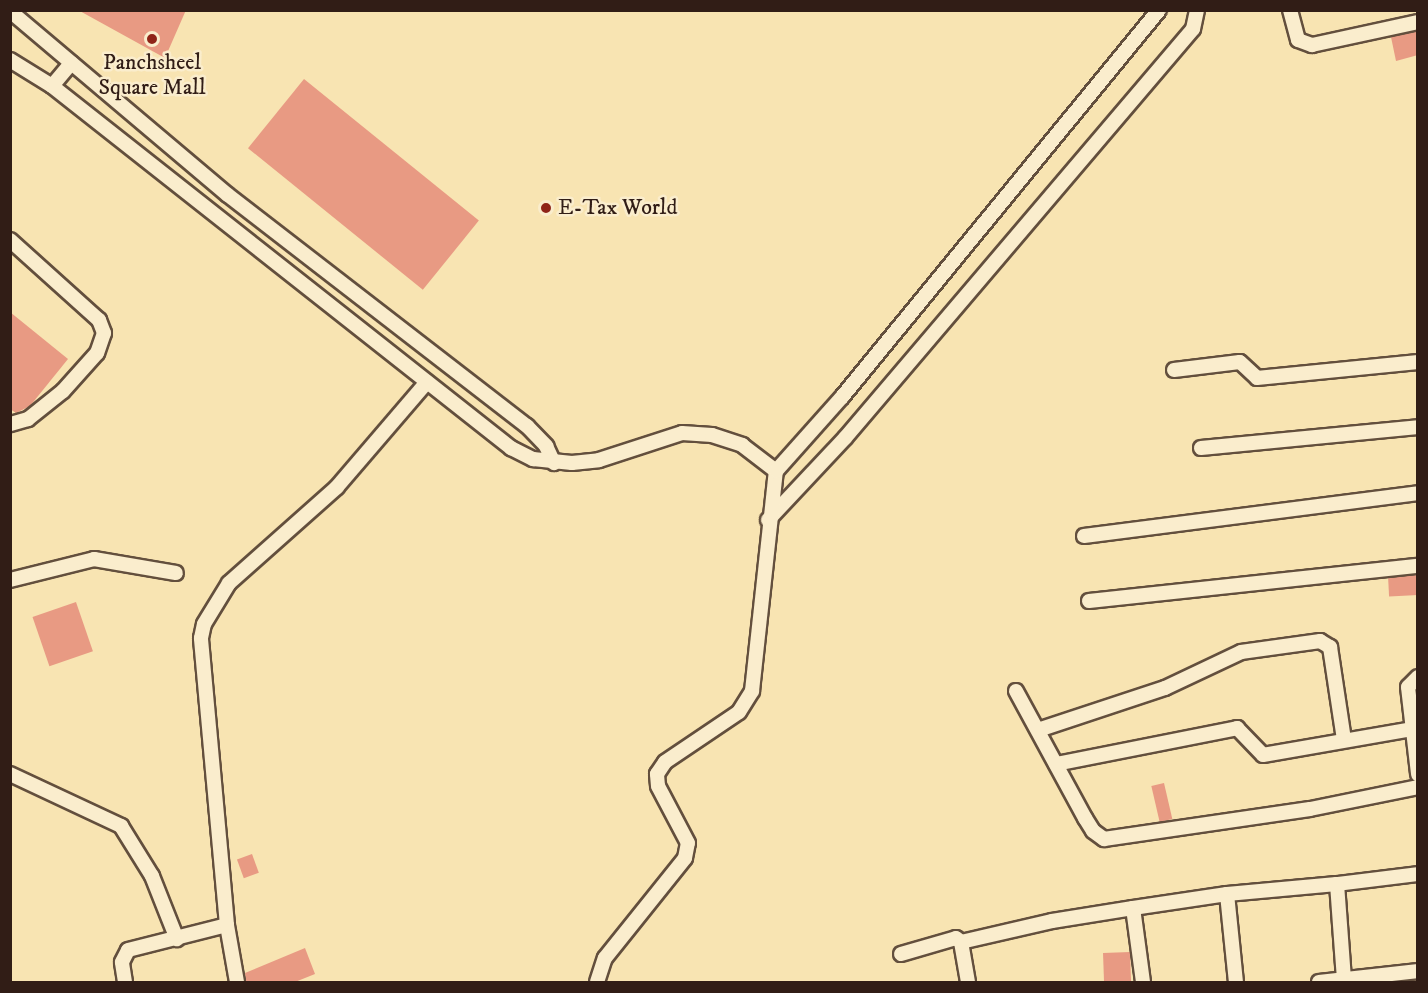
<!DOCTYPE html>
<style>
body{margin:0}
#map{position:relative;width:1428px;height:993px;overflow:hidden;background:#f8e4b2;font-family:"IM FELL DW Pica",serif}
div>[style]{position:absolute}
.building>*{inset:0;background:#e89a83;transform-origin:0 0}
.roads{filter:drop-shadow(2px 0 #634f3d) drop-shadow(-2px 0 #634f3d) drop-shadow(0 2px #634f3d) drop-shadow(0 -2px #634f3d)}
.minor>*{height:14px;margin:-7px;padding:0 7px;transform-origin:7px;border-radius:7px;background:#faedcd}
.dots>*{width:16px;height:16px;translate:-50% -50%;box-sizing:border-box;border:3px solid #faedcd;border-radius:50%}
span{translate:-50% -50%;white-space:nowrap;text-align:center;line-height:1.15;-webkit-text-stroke:5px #faedcd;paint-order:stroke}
.poi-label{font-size:22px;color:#311d16}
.left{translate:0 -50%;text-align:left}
.frame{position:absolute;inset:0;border:12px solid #311d16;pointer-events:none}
</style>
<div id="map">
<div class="building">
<i style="clip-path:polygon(78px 10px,186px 10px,165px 58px)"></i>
<i style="clip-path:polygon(1418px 31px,1418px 55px,1396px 61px,1391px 37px)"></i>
<i style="left:304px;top:79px;width:225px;height:89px;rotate:39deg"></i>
<i style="clip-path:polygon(10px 312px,68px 359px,30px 406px,16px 413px,10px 409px)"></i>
<i style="left:1417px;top:575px;width:20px;height:29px;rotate:87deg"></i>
<i style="left:76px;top:602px;width:52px;height:46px;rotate:71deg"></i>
<i style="left:1164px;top:783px;width:37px;height:13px;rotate:77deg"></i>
<i style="left:252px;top:854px;width:20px;height:16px;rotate:70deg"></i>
<i style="clip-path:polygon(305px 948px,315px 974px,295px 982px,246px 982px,245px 973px)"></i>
<i style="left:1130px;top:952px;width:30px;height:27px;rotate:88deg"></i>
</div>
<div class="roads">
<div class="minor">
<i style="left:1290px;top:10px;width:31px;rotate:75deg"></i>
<i style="left:1298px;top:40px;width:15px;rotate:20deg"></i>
<i style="left:1312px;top:45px;width:108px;rotate:-12.2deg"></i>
<i style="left:10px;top:11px;width:285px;rotate:40.2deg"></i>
<i style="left:228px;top:195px;width:378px;rotate:37.7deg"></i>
<i style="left:527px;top:426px;width:28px;rotate:46deg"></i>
<i style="left:546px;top:446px;width:19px;rotate:65deg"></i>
<i style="left:10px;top:60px;width:49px;rotate:31.8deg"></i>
<i style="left:52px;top:86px;width:585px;rotate:38.26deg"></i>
<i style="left:511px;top:448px;width:25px;rotate:27deg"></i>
<i style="left:533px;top:459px;width:39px;rotate:6deg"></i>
<i style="left:572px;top:463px;width:27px;rotate:-6deg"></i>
<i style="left:599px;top:460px;width:87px;rotate:-18deg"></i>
<i style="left:682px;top:433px;width:30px;rotate:4deg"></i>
<i style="left:712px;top:435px;width:32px;rotate:18deg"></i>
<i style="left:742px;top:445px;width:43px;rotate:37.4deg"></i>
<i style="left:52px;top:86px;width:30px;rotate:-50deg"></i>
<i style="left:10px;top:240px;width:120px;rotate:42deg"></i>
<i style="left:99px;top:320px;width:14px;rotate:69deg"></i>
<i style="left:104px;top:333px;width:21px;rotate:109deg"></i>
<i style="left:97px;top:353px;width:51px;rotate:131.8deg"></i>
<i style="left:63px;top:391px;width:45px;rotate:141.3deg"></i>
<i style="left:28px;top:419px;width:19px;rotate:164deg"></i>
<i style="left:1174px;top:370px;width:66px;rotate:-6.9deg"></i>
<i style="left:1240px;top:362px;width:23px;rotate:43deg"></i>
<i style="left:1257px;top:378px;width:162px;rotate:-5.7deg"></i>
<i style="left:1201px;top:448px;width:218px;rotate:-5.5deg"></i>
<i style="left:768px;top:520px;width:112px;rotate:-46.8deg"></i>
<i style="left:845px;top:438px;width:537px;rotate:-49.61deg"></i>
<i style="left:1193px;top:29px;width:19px;rotate:-78deg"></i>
<i style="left:1084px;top:536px;width:337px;rotate:-7.3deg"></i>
<i style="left:10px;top:580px;width:87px;rotate:-14deg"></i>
<i style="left:94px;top:559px;width:83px;rotate:9.7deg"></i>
<i style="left:1089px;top:601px;width:331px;rotate:-6.1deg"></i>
<i style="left:1418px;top:677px;width:14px;rotate:135deg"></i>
<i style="left:1408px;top:687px;width:88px;rotate:83.4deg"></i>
<i style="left:1016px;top:691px;width:145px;rotate:61.5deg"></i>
<i style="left:1085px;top:818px;width:15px;rotate:58deg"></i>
<i style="left:1093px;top:831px;width:14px;rotate:36deg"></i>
<i style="left:1104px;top:839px;width:208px;rotate:-8.3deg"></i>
<i style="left:1310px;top:809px;width:110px;rotate:-11.5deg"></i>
<i style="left:1038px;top:730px;width:134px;rotate:-18.3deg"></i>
<i style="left:1165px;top:688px;width:84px;rotate:-25.3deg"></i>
<i style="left:1241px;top:652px;width:80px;rotate:-7.9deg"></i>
<i style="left:1320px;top:641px;width:12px;rotate:31deg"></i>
<i style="left:1330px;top:647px;width:94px;rotate:81.4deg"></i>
<i style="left:1056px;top:764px;width:185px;rotate:-11.2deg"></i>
<i style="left:1237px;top:728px;width:37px;rotate:46deg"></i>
<i style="left:1263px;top:755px;width:151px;rotate:-9.9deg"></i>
<i style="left:10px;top:774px;width:123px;rotate:25.1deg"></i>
<i style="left:121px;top:826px;width:59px;rotate:58.2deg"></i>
<i style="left:152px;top:876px;width:68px;rotate:68.4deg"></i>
<i style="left:1337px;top:884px;width:82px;rotate:-7deg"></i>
<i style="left:1227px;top:894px;width:88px;rotate:84.2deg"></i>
<i style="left:1133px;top:908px;width:95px;rotate:-8.5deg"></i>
<i style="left:1227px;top:894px;width:110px;rotate:-5.2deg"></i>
<i style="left:1337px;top:884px;width:96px;rotate:85.8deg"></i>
<i style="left:961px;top:942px;width:93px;rotate:-13deg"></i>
<i style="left:1052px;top:921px;width:82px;rotate:-9.1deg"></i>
<i style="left:1133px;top:908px;width:75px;rotate:82.3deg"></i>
<i style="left:901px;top:954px;width:57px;rotate:-16.2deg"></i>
<i style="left:956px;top:938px;width:6px;rotate:39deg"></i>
<i style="left:961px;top:942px;width:41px;rotate:80.1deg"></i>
<i style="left:125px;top:982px;width:20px;rotate:-99deg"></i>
<i style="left:122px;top:962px;width:13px;rotate:-63deg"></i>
<i style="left:128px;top:950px;width:102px;rotate:-14.2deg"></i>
<i style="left:237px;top:982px;width:58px;rotate:-100deg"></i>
<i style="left:227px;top:925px;width:288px;rotate:-95.2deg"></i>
<i style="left:201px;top:638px;width:14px;rotate:-78deg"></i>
<i style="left:204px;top:624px;width:48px;rotate:-58.6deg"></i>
<i style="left:229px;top:583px;width:144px;rotate:-41.6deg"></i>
<i style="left:337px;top:487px;width:138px;rotate:-49.4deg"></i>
<i style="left:597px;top:982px;width:25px;rotate:-72deg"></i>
<i style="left:605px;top:958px;width:128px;rotate:-51.3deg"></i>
<i style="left:685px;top:858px;width:15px;rotate:-79deg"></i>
<i style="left:688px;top:843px;width:64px;rotate:-117.8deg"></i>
<i style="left:658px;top:786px;width:12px;rotate:-95deg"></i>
<i style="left:657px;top:774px;width:14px;rotate:-56deg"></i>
<i style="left:665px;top:762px;width:89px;rotate:-34deg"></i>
<i style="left:739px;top:712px;width:25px;rotate:-58deg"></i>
<i style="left:752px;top:691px;width:221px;rotate:-83.8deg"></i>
<i style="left:776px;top:471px;width:99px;rotate:-48.3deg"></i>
<i style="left:842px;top:397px;width:500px;rotate:-50.68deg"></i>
<i style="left:1319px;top:982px;width:100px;rotate:-6.3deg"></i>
</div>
</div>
<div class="dots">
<i style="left:152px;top:39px;background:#8f2418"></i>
<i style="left:546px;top:208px;background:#8f2418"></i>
</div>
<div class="poi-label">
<span style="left:152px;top:75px">Panchsheel<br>Square Mall</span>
<span class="left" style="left:558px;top:208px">E-Tax World</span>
</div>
<div class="frame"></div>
</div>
